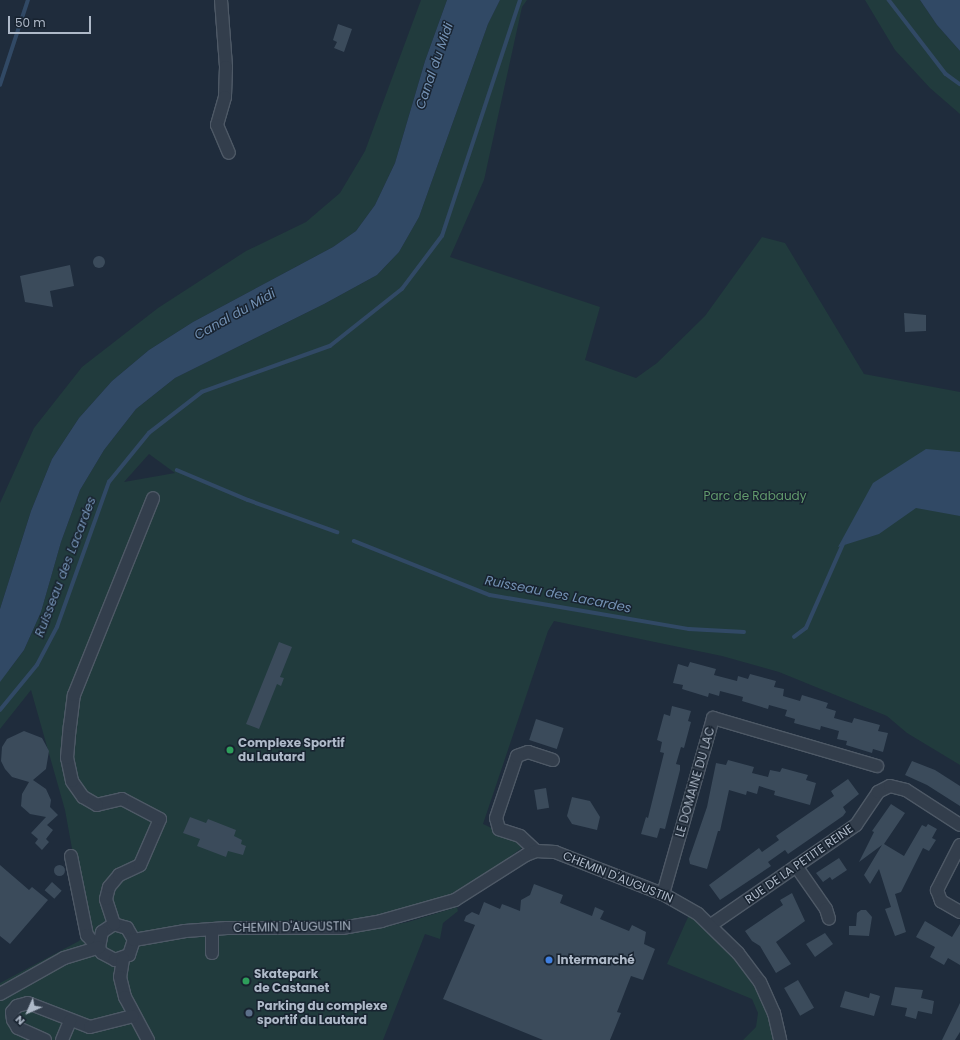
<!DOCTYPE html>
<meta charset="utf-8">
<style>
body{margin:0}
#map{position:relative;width:960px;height:1040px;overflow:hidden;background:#1f2c3c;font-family:Poppins,sans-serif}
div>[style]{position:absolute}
.green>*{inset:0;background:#213b3d}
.water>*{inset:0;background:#314965}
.stream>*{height:3.5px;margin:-1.75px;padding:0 1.75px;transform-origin:1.75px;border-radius:1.75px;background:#314965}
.building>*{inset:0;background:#3b4b5b;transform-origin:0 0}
.round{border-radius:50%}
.roads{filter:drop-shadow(1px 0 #4e5966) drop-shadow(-1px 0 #4e5966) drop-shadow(0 1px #4e5966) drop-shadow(0 -1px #4e5966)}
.minor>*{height:12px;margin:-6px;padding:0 6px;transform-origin:6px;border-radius:6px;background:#333e4c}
.dots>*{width:11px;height:11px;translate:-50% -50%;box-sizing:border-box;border:2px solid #182330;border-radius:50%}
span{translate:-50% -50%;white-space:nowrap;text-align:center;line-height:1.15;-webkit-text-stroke:3px #182330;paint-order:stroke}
.park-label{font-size:12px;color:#629b6d}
.poi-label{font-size:12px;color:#aeb9c8;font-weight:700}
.left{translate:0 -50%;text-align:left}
.street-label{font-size:12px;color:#aeb9c8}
.water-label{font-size:13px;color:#7391b3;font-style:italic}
.north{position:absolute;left:8px;top:992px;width:40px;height:40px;-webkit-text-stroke:3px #182330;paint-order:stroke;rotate:225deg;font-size:11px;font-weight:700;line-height:16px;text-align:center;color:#aeb9c8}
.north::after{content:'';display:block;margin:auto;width:14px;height:18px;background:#aeb9c8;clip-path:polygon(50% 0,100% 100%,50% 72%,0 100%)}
.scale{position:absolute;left:8px;top:16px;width:83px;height:18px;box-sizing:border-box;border:2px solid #aeb9c8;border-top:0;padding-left:5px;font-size:12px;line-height:14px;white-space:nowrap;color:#aeb9c8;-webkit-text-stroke:3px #182330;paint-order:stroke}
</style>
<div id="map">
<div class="green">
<i style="clip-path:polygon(421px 0,447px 0,425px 61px,395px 163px,375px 205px,356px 231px,333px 247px,193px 322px,149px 350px,112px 381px,79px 418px,52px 459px,31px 511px,0 609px,0 503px,34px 428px,82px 367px,158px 308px,246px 251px,306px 222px,340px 193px,365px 151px)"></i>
<i style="clip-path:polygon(evenodd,500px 0,527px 0,522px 7px,484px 180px,450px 257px,600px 307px,585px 360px,636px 378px,657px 363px,705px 316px,762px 237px,785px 243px,864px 374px,960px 392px,960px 765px,907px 733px,887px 716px,779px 672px,722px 656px,554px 621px,548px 631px,483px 824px,511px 837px,523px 847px,470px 887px,450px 896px,375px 917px,343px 922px,344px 935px,408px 922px,457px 907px,458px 911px,443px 923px,440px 939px,425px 934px,383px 1040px,0 1040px,0 983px,79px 941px,87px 931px,65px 810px,31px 690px,0 729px,0 663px,9px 670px,24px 650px,41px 612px,61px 542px,80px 490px,104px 450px,136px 409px,175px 378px,324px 304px,377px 275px,399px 252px,419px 217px,488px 24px,500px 0,149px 454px,175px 473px,124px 482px,149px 454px)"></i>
<i style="clip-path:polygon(865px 0,920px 0,937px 25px,960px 51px,960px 114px,930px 88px,895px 50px)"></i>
<i style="clip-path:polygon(689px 915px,738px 961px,764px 999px,773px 1040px,743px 1040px,756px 1027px,758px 1013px,752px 999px,667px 964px)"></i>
</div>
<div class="water">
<i style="clip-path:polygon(447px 0,500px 0,488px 24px,419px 217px,399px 252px,377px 275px,324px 304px,175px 378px,136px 409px,104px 450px,80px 490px,61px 542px,41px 612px,24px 650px,0 682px,0 609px,31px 511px,52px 459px,79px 418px,112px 381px,149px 350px,193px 322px,333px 247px,356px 231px,375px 205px,395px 163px,425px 61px)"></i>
<i style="clip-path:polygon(920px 0,960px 0,960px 51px,937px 25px)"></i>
<i style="clip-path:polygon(926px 449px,960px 452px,960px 516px,916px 508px,879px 534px,838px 547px,873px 483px)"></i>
</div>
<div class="stream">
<i style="left:889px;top:0;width:93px;rotate:52.4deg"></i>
<i style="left:946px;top:74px;width:17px;rotate:36deg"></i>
<i style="left:0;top:85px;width:89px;rotate:-71.8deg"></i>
<i style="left:177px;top:470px;width:77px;rotate:22.9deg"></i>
<i style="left:248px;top:500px;width:95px;rotate:19.8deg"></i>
<i style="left:354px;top:541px;width:146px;rotate:21.7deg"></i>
<i style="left:490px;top:595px;width:202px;rotate:9.7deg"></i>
<i style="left:689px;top:629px;width:55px;rotate:3.1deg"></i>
<i style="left:794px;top:637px;width:15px;rotate:-37deg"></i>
<i style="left:806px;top:628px;width:94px;rotate:-66.2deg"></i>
<i style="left:0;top:710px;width:58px;rotate:-50.6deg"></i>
<i style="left:37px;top:665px;width:43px;rotate:-62.2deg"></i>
<i style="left:57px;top:627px;width:154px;rotate:-70.3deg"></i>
<i style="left:109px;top:482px;width:63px;rotate:-50.8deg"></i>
<i style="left:149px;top:433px;width:67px;rotate:-37.7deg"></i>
<i style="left:202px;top:392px;width:136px;rotate:-19.8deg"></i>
<i style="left:330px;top:346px;width:92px;rotate:-38.4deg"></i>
<i style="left:402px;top:289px;width:66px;rotate:-53deg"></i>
<i style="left:442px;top:236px;width:249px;rotate:-71.7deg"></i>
</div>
<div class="building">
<i style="clip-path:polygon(338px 24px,352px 29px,344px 52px,334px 48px,337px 42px,333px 40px)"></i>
<i class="round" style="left:93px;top:256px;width:12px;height:12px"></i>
<i style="clip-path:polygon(70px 265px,74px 286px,50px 291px,53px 307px,25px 302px,20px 276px)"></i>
<i style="clip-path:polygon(904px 313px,926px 315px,926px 331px,905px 332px)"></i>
<i style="clip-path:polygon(279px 642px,292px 647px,280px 677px,284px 678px,281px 686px,277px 684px,259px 729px,246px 724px)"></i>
<i style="clip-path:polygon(690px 662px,716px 669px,714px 675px,737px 681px,738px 676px,748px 679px,750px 674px,776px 681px,774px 687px,784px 689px,783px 696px,800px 701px,802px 695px,828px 703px,826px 708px,836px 711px,834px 718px,852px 723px,854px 718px,880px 725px,878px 731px,888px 733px,883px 752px,873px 749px,872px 753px,846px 745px,847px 741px,837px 739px,839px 731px,821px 726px,820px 730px,794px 723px,795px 719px,785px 716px,787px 710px,769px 705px,768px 709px,742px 701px,743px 697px,720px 691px,719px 696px,709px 693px,708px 697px,682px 689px,683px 685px,673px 683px,678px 664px,688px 667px)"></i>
<i style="clip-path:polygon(672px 706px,691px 711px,688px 721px,691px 722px,684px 748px,681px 747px,676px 764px,680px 765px,680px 770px,665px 829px,660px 828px,657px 838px,641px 834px,646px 817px,648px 818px,664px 753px,660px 752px,662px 742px,657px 740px,664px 714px,670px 716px)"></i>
<i style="left:536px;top:719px;width:29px;height:22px;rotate:18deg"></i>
<i style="clip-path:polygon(24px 731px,42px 738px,49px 751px,46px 769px,33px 780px,46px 789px,51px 800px,50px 807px,58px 815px,47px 825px,53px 830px,46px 839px,49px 842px,42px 850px,35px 843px,38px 839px,31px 833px,46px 817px,30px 814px,21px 806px,22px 794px,29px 782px,12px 777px,5px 769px,1px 761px,2px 747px,7px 739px)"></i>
<i style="clip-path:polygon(728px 760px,754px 767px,752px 773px,768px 777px,770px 770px,780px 772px,782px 768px,808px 775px,806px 780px,816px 783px,810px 805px,774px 795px,775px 791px,759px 786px,757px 794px,747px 791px,746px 795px,729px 790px,720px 831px,718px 831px,707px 869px,690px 864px,689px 859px,707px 807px,716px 763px,726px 765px)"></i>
<i style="clip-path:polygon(912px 761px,935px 770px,960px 786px,960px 806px,927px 785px,905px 775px)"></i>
<i style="clip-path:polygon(848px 779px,859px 794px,843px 807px,846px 812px,843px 816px,788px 854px,785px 850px,768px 862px,771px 866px,720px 900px,709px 885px,759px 848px,762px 852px,779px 840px,776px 836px,834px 796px,831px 791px)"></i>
<i style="left:546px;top:788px;width:20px;height:12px;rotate:81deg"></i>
<i style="clip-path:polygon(572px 797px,590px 801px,600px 817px,597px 830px,572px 824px,567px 816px)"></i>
<i style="clip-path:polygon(891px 804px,905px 813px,884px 844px,904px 856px,922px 825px,926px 827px,928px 824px,937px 829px,932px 838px,936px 840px,929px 851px,923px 848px,901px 892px,895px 894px,906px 932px,895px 936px,885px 909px,891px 907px,879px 869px,870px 884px,864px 875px,882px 845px,859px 862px,874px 832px,872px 831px)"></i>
<i style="clip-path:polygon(190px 817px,206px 823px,208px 819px,236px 830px,234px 836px,242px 840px,241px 844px,246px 846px,243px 855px,228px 851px,226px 857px,197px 846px,200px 839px,183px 833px)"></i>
<i style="clip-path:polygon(839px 858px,847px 870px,832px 880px,830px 877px,823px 882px,816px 873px)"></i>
<i class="round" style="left:53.5px;top:864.5px;width:11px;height:11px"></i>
<i style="clip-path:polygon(0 865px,29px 890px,32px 887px,48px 900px,10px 944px,0 936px)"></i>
<i style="left:52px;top:882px;width:13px;height:11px;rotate:42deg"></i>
<i style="clip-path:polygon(534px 884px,563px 895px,560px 903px,592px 916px,595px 907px,604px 911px,600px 919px,629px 931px,632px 925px,646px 932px,644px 944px,655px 949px,643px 980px,631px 976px,617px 1012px,621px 1013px,610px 1040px,543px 1040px,443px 999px,475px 925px,464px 921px,466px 916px,472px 912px,479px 915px,484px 902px,500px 909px,502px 904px,520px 911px,521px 900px,530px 895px)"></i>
<i style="clip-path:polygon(792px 893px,805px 921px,776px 942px,791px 964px,776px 973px,760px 946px,752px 941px,745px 931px,783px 905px,780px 900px)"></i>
<i style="clip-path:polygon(861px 910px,866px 910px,872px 917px,869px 936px,849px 935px,849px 926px,856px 926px,857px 913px)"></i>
<i style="clip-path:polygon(925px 921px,952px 937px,960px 924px,960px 965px,948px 958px,944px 965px,930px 957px,935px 947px,916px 937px)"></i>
<i style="clip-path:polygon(825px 933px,833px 944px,815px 957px,806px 944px)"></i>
<i style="left:798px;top:980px;width:32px;height:16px;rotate:60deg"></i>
<i style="clip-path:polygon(895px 987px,923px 990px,921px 998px,934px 1001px,932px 1014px,918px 1011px,916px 1019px,905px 1016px,907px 1008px,891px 1005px)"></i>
<i style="clip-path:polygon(845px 991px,869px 998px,870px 993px,880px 996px,874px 1016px,840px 1007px)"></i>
<i style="clip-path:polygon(960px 1003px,960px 1032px,955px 1040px,942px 1040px)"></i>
</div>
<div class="roads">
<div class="minor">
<i style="left:221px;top:0;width:67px;rotate:85.7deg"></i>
<i style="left:226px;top:67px;width:30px;rotate:92deg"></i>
<i style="left:225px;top:97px;width:29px;rotate:106deg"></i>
<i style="left:217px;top:125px;width:30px;rotate:67deg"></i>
<i style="left:960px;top:845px;width:51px;rotate:117.1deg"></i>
<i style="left:937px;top:890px;width:12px;rotate:70deg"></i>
<i style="left:941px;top:901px;width:22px;rotate:30deg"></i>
<i style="left:536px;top:851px;width:22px;rotate:-137deg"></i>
<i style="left:520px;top:836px;width:22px;rotate:-162deg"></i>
<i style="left:499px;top:829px;width:11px;rotate:-105deg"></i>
<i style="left:496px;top:818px;width:65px;rotate:-71.3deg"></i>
<i style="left:517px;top:756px;width:12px;rotate:-20deg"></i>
<i style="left:528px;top:752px;width:26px;rotate:18deg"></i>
<i style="left:71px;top:856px;width:81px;rotate:78.6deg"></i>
<i style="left:87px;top:935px;width:23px;rotate:50deg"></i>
<i style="left:102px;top:953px;width:15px;rotate:28deg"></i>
<i style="left:115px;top:960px;width:15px;rotate:-20deg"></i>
<i style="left:129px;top:955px;width:16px;rotate:-72deg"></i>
<i style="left:134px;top:940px;width:14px;rotate:-120deg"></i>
<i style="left:127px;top:928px;width:14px;rotate:-163deg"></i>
<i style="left:114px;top:924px;width:14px;rotate:146deg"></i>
<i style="left:102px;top:932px;width:15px;rotate:101deg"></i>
<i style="left:796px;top:866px;width:52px;rotate:55.1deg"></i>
<i style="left:826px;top:909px;width:10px;rotate:73deg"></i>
<i style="left:663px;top:894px;width:183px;rotate:-74.1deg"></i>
<i style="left:713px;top:718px;width:171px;rotate:16.3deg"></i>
<i style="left:114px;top:924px;width:26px;rotate:-108deg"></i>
<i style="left:106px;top:899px;width:12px;rotate:-76deg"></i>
<i style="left:109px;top:887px;width:16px;rotate:-50deg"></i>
<i style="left:119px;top:875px;width:23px;rotate:-25deg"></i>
<i style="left:140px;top:865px;width:50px;rotate:-66.5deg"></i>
<i style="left:160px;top:819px;width:43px;rotate:-152.2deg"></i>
<i style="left:122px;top:799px;width:26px;rotate:167deg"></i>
<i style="left:97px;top:805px;width:16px;rotate:-150deg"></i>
<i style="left:83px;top:797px;width:19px;rotate:-125deg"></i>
<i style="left:72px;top:781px;width:24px;rotate:-102deg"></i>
<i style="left:67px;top:758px;width:32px;rotate:-85deg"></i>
<i style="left:70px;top:726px;width:31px;rotate:-83deg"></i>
<i style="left:74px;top:695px;width:212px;rotate:-68.1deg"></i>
<i style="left:711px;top:925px;width:176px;rotate:-34.6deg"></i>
<i style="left:856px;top:825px;width:40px;rotate:-56deg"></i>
<i style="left:878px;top:792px;width:13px;rotate:-27deg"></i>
<i style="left:890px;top:786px;width:16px;rotate:14deg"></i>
<i style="left:906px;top:790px;width:64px;rotate:32.9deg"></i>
<i style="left:134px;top:940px;width:52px;rotate:-10deg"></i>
<i style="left:185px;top:931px;width:42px;rotate:-4.1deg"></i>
<i style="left:227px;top:928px;width:115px"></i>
<i style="left:342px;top:928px;width:40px;rotate:-10deg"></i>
<i style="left:381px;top:921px;width:77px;rotate:-15.8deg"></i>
<i style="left:455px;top:900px;width:84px;rotate:-32.4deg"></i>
<i style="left:526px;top:855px;width:11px;rotate:-22deg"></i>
<i style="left:536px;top:851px;width:19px;rotate:3deg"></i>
<i style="left:555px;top:852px;width:116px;rotate:21.3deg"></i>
<i style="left:663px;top:894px;width:40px;rotate:29.7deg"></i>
<i style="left:698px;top:914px;width:56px;rotate:44.3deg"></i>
<i style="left:738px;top:953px;width:36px;rotate:53deg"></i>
<i style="left:760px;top:982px;width:34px;rotate:66deg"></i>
<i style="left:774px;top:1013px;width:28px;rotate:77deg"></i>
<i style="left:212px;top:953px;width:24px;rotate:-90deg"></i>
<i style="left:123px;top:959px;width:18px;rotate:99deg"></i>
<i style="left:120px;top:977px;width:21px;rotate:76deg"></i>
<i style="left:125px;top:997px;width:49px;rotate:61.9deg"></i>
<i style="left:0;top:994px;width:73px;rotate:-29.4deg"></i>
<i style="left:64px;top:958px;width:37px;rotate:-17deg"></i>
<i style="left:45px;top:1040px;width:30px;rotate:-156deg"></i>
<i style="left:18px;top:1028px;width:9px;rotate:-122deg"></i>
<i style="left:13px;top:1020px;width:8px;rotate:-97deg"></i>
<i style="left:12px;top:1012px;width:8px;rotate:-50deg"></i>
<i style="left:17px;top:1006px;width:11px;rotate:-15deg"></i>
<i style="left:28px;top:1003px;width:66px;rotate:21.2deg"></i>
<i style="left:90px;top:1027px;width:44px;rotate:-14.3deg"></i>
<i style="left:62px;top:1040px;width:21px;rotate:-67deg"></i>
</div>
</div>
<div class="dots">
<i style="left:230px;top:750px;background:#2e9e5b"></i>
<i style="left:549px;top:960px;background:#3f7fe0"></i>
<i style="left:246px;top:981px;background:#2e9e5b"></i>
<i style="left:249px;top:1013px;background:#5c6f8a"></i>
</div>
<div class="park-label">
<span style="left:755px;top:496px">Parc de Rabaudy</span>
</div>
<div class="poi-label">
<span class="left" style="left:238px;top:750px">Complexe Sportif<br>du Lautard</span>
<span class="left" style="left:557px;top:960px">Intermarché</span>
<span class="left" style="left:254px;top:981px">Skatepark<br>de Castanet</span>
<span class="left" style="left:257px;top:1013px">Parking du complexe<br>sportif du Lautard</span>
</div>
<div class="street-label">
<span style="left:695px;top:782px;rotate:-74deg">LE DOMAINE DU LAC</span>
<span style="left:799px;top:864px;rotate:-35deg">RUE DE LA PETITE REINE</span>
<span style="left:618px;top:877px;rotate:22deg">CHEMIN D'AUGUSTIN</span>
<span style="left:292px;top:927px;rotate:-1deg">CHEMIN D'AUGUSTIN</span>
</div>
<div class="water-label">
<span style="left:435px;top:66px;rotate:-71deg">Canal du Midi</span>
<span style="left:235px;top:315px;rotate:-29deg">Canal du Midi</span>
<span style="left:66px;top:567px;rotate:-69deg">Ruisseau des Lacardes</span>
<span style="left:558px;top:595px;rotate:11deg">Ruisseau des Lacardes</span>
</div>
<div class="north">N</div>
<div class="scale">50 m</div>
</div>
